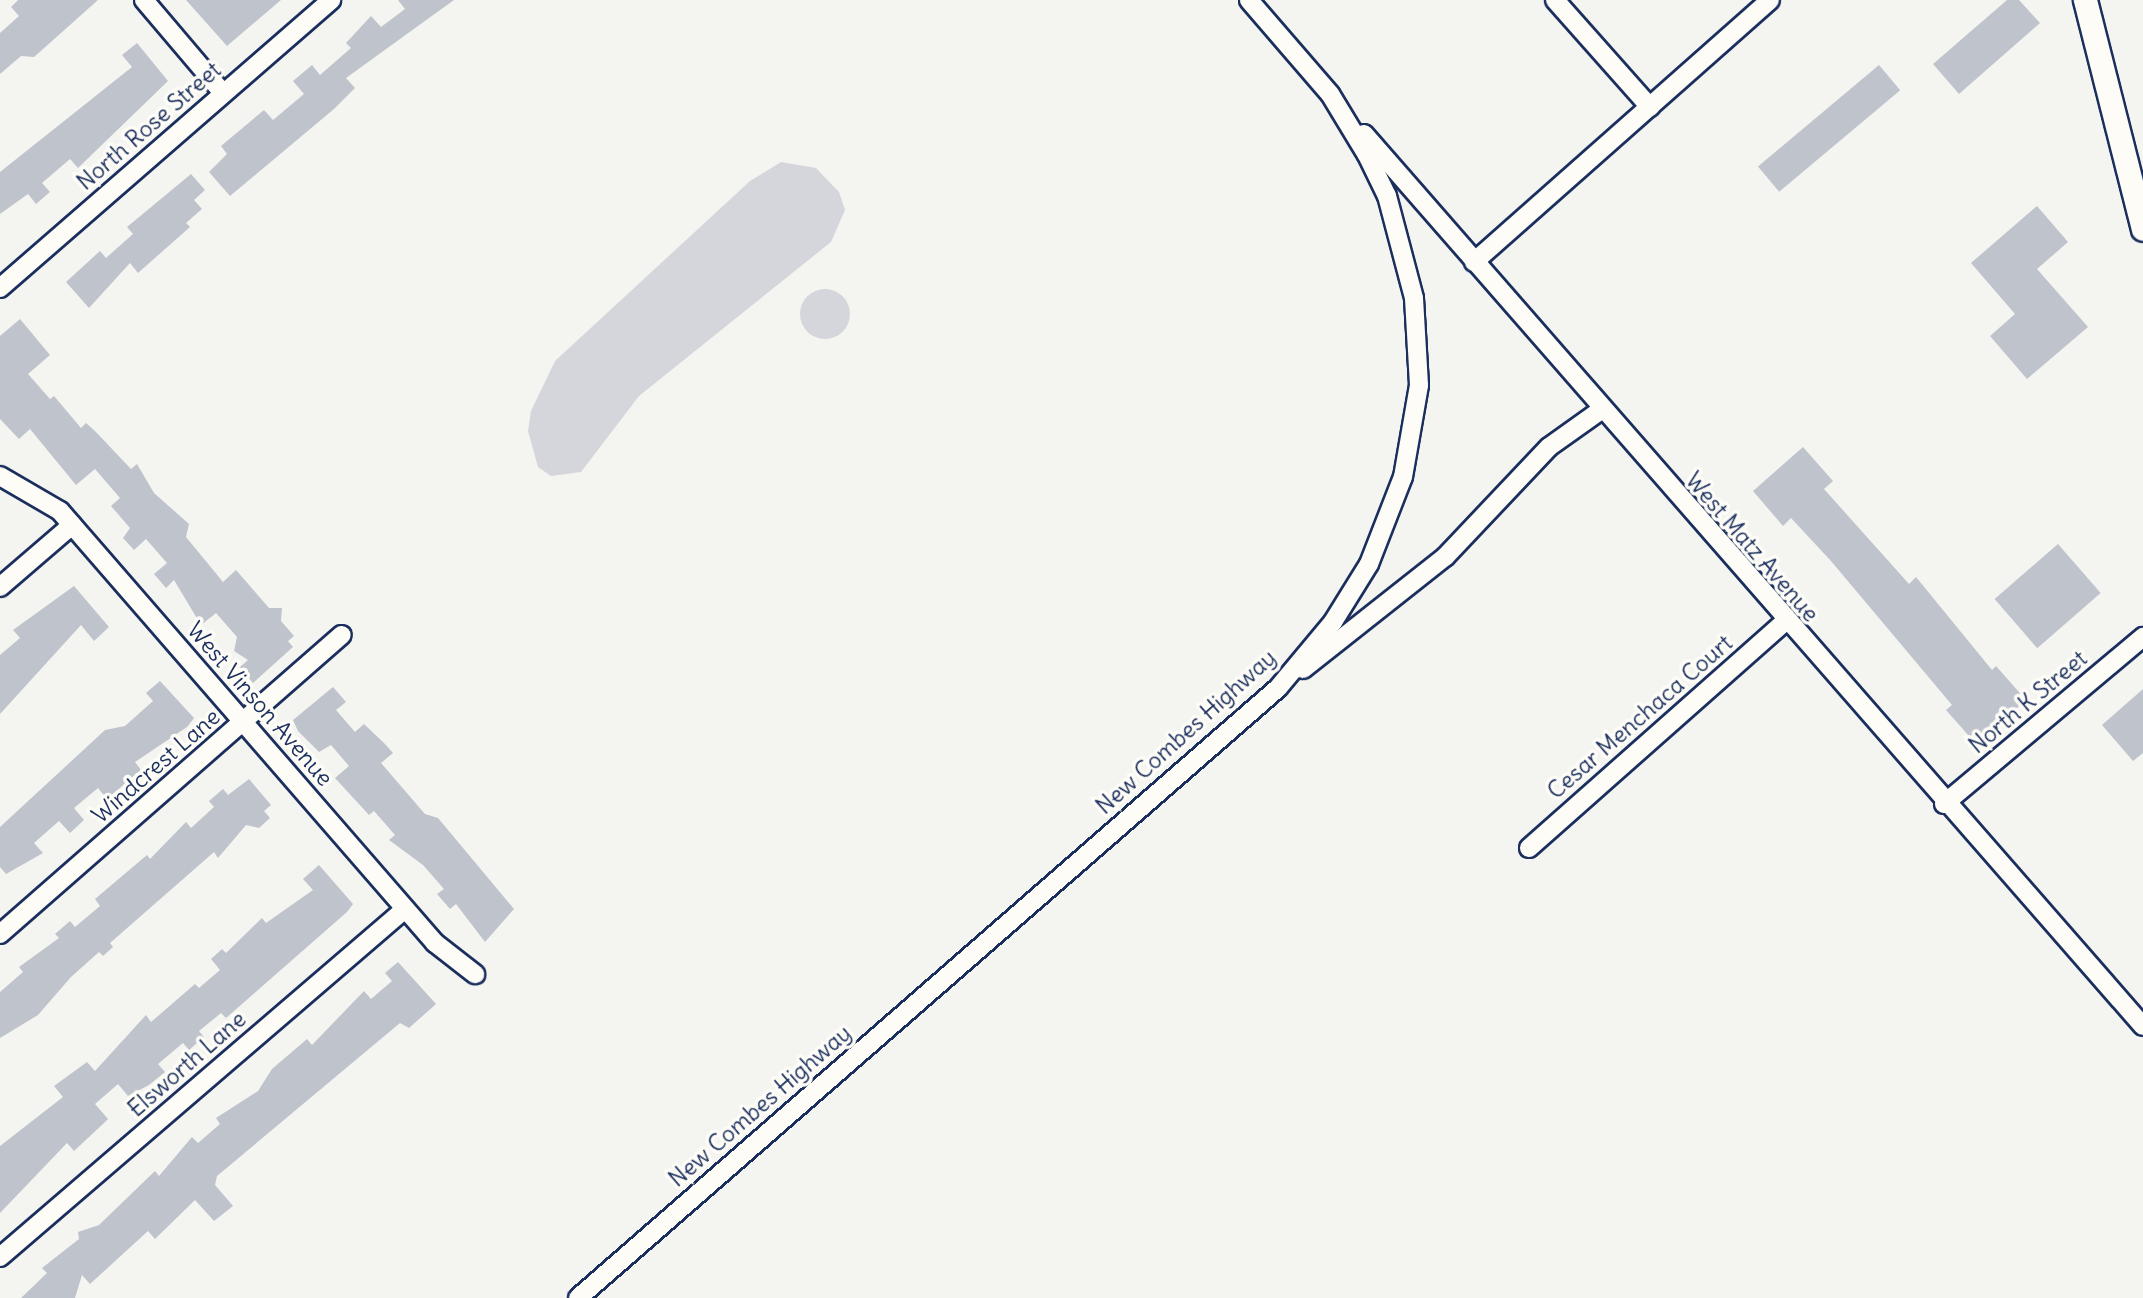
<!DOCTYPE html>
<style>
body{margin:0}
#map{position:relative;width:2143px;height:1298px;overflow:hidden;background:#f4f4f1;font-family:Delius,sans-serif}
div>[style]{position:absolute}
.green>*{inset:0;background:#d4d6db}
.round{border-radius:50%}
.building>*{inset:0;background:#bfc3cc;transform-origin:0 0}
.roads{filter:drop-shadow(2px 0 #1b2f5e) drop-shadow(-2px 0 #1b2f5e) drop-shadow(0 2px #1b2f5e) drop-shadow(0 -2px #1b2f5e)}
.minor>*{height:18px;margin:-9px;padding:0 9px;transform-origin:9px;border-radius:9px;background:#fdfcf7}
.major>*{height:23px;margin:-11.5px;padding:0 11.5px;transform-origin:11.5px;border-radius:11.5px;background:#fdfcf7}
span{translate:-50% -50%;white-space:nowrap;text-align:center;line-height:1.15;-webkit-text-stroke:7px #fdfcf7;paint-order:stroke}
.street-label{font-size:23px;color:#1b2f5e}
</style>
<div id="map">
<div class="green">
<i style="clip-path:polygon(781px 162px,816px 168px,839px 192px,845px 210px,831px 242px,639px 396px,581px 472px,551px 476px,538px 467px,528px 431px,531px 411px,555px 361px,750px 181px)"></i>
<i class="round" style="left:800px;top:289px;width:50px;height:50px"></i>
</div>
<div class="building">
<i style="clip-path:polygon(18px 0,98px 0,34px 57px,21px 56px,0 74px,0 33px,19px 16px,11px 7px)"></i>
<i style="clip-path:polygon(186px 0,281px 0,227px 46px)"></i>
<i style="clip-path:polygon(398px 0,454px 0,346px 78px,355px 88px,334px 109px,230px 196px,209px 172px,227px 154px,221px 146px,264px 110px,273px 120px,304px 94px,293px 81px,312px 65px,320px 75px,351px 48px,346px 43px,371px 16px,381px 27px,405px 9px)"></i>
<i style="clip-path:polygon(2007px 0,2019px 0,2040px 23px,1959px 94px,1933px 64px)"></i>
<i style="clip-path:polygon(137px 43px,168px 81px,78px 168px,70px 159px,42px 183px,50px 192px,36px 204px,28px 194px,0 214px,0 172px,132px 67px,122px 55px)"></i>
<i style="left:1879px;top:65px;width:33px;height:158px;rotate:50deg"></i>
<i style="clip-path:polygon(191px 174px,205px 190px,194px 200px,202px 209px,186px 223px,190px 227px,138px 273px,130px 263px,89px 308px,66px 282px,100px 251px,106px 258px,133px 234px,127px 227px)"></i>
<i style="clip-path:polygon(2037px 206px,2068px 242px,2037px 269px,2088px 327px,2027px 379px,1990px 336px,2015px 314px,1971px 263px)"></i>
<i style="clip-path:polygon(20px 319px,50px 355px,28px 374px,50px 399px,54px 396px,81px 428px,86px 423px,95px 431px,131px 469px,137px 464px,154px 493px,189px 524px,186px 537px,223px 582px,236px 570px,269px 608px,282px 608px,281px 621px,294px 636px,288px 641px,293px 647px,253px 683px,240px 667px,248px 660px,234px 651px,237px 637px,216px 613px,201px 625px,174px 580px,166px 588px,154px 574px,167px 563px,146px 539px,134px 550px,123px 538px,130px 528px,111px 506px,120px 498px,95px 469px,76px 485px,30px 429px,19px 439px,0 419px,0 336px)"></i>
<i style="clip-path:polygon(1803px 447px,1833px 481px,1824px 489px,1909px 584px,1916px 577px,1992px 670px,1996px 666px,2026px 700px,1976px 744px,1946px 710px,1952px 705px,1831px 561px,1791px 518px,1783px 526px,1753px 491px)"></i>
<i style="left:2058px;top:544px;width:65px;height:84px;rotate:49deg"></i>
<i style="clip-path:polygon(74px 586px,109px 627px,94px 641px,81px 625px,0 714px,0 655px,20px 638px,13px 630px)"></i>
<i style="clip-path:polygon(160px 681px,194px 718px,187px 727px,135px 762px,141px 770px,107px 799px,98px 788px,74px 808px,84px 820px,70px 833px,59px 821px,34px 843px,43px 853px,6px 874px,0 867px,0 827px,105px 730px,125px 726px,153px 701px,146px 693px)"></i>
<i style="clip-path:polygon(333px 687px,346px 702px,336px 710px,355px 732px,364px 724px,384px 743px,393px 753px,381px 763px,425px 814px,438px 818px,514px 909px,485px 942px,456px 904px,450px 909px,437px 894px,444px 889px,423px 865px,389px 840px,395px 835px,374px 811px,369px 815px,335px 778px,349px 766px,331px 745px,319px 752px,298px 731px,293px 720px)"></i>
<i style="clip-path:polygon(2143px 689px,2143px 753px,2133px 761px,2102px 725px)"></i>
<i style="clip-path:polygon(249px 779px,271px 805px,264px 811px,270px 818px,259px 828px,246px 825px,218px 858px,214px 852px,110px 943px,113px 947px,103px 956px,99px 952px,71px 977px,38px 1015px,0 1038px,0 992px,23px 972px,19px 967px,59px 938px,55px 934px,70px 921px,75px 927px,100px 906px,95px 899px,147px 855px,150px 859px,186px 822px,191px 828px,214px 807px,209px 801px,223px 789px,228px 795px)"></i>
<i style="clip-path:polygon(319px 865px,353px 904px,347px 912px,226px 1018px,221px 1013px,199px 1031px,204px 1037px,189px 1050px,183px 1043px,158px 1064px,165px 1072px,149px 1085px,128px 1096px,118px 1084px,95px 1104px,108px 1119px,104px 1123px,74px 1151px,67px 1143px,0 1213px,0 1146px,63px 1097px,54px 1086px,87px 1062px,95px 1071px,146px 1015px,151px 1022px,195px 984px,199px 988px,220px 970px,211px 959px,222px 949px,226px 953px,262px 918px,266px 923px,313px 890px,303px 879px)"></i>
<i style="clip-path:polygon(398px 962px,436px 1004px,409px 1028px,400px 1023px,217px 1176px,215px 1185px,233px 1206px,214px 1221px,195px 1200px,155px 1239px,148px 1231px,90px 1284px,82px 1275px,75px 1298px,21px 1298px,47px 1273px,42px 1268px,79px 1239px,78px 1232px,99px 1225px,155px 1171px,159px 1176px,192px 1137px,198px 1143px,220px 1124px,216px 1118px,258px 1091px,272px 1069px,307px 1039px,312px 1045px,364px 991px,371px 999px,392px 981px,385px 973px)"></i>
</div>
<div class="roads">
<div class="minor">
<i style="left:144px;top:0;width:122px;rotate:49.7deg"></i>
<i style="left:1555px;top:0;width:143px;rotate:48.4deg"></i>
<i style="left:1364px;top:134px;width:1184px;rotate:48.87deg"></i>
<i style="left:1474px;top:262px;width:395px;rotate:-41.5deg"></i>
<i style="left:0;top:288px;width:439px;rotate:-41deg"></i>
<i style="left:0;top:476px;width:69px;rotate:30.3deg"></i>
<i style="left:60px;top:511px;width:572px;rotate:49.04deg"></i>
<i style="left:435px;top:943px;width:51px;rotate:37.8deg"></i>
<i style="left:0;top:587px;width:95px;rotate:-40.7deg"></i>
<i style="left:1303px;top:669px;width:181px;rotate:-38.3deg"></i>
<i style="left:1445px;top:557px;width:151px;rotate:-46.6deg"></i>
<i style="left:1549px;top:447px;width:64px;rotate:-35.4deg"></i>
<i style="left:1944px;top:804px;width:260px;rotate:-40deg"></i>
<i style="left:1529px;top:848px;width:341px;rotate:-41.5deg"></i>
<i style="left:0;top:934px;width:454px;rotate:-41.2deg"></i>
<i style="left:0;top:1257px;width:534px;rotate:-40.67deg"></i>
<i style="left:578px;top:1298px;width:928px;rotate:-41.07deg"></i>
<i style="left:1278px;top:688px;width:86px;rotate:-50.2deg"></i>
<i style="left:1333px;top:622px;width:68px;rotate:-58.2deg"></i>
<i style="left:1369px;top:564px;width:93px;rotate:-68.7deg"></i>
<i style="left:1403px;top:477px;width:93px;rotate:-80.1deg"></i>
<i style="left:1419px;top:385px;width:87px;rotate:-93.3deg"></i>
<i style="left:1414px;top:298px;width:106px;rotate:-104.8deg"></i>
<i style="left:1387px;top:196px;width:46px;rotate:-116deg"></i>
<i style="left:1367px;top:155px;width:71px;rotate:-121.2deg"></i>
<i style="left:1330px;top:94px;width:124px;rotate:-130.8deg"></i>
</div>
<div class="major">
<i style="left:2085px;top:0;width:236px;rotate:75.8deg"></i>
</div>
</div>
<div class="street-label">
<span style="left:149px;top:126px;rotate:-41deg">North Rose Street</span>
<span style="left:1752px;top:547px;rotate:49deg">West Matz Avenue</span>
<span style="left:2028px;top:702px;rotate:-40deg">North K Street</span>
<span style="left:260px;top:704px;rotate:49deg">West Vinson Avenue</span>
<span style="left:1640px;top:717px;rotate:-41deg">Cesar Menchaca Court</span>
<span style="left:1186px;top:732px;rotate:-42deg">New Combes Highway</span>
<span style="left:156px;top:766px;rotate:-41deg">Windcrest Lane</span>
<span style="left:187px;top:1064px;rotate:-41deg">Elsworth Lane</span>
<span style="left:760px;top:1106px;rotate:-41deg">New Combes Highway</span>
</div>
</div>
